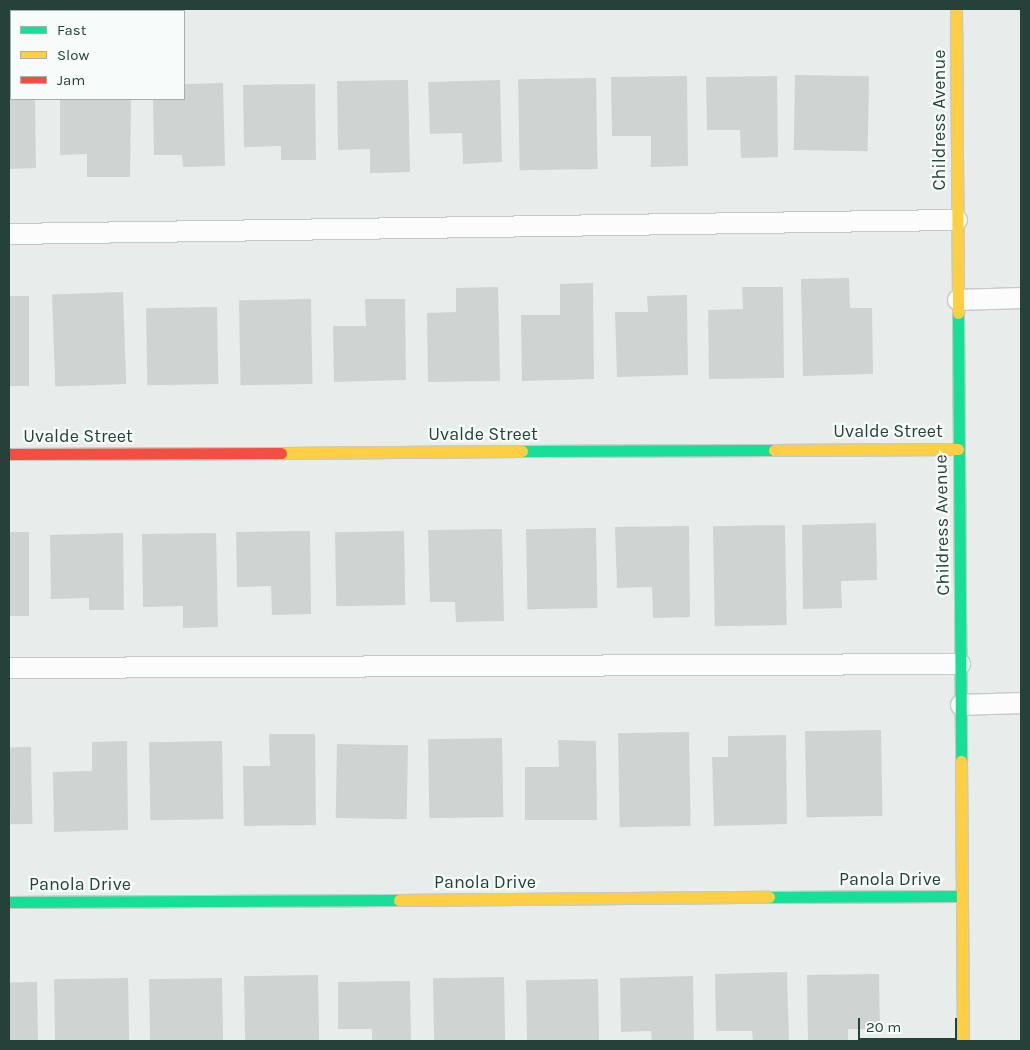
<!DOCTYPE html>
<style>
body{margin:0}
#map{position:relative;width:1030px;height:1050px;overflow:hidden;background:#e8edeb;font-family:Karla,sans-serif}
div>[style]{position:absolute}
.building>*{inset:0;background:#cfd4d2;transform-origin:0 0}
.roads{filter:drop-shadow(1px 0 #c5cac8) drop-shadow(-1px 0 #c5cac8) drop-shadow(0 1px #c5cac8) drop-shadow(0 -1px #c5cac8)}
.lane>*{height:20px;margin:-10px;padding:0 10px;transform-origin:10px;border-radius:10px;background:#fcfcfc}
.fast>*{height:11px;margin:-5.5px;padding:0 5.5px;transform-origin:5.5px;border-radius:5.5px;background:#16e098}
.slow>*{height:11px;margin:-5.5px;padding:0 5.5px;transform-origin:5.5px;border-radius:5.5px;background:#ffcf43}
.jam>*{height:11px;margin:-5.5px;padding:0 5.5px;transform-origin:5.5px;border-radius:5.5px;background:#f24e42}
span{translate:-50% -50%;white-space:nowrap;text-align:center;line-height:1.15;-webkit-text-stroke:4.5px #f7fbf9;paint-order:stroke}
.street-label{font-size:18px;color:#24423a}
.frame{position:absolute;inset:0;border:10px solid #24423a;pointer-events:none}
.legend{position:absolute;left:10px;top:10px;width:175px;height:90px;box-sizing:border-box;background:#f7fbf9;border:1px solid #a3b1ad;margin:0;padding:6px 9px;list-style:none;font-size:15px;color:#24423a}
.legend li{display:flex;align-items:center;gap:10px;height:25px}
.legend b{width:25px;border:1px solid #a3b1ad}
.scale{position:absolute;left:858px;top:1018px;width:99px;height:22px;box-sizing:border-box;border:2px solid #24423a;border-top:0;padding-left:6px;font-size:15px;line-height:18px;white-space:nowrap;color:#24423a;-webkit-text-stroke:4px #f7fbf9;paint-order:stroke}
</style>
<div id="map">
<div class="building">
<i style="left:795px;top:75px;width:74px;height:75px;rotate:1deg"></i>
<i style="clip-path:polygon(687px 76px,688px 166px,651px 167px,651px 136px,612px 136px,611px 77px)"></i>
<i style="clip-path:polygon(777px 76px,778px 157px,741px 158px,740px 130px,707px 130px,706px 77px)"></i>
<i style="left:596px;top:78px;width:91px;height:78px;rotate:89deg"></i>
<i style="clip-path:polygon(408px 80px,410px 172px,370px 173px,370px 149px,338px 150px,337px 81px)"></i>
<i style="clip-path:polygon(500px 80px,502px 162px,463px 164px,462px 133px,430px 134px,428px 82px)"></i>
<i style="clip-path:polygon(223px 83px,225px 166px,183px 167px,182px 155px,154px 155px,153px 99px,184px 99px,184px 84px)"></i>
<i style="clip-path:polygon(315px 84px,316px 160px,281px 160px,281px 146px,244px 147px,243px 85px)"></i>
<i style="clip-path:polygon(9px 87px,11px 99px,35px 99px,36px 168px,9px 169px)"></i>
<i style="clip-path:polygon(60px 99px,131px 99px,130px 177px,87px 177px,87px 154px,60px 155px)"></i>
<i style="clip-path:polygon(849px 278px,850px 308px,872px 308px,873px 374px,803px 376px,801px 279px)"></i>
<i style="clip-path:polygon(593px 283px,594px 379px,522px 381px,521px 315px,560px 315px,560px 284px)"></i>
<i style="clip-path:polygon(498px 287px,500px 381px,428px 382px,427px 313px,456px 312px,456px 288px)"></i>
<i style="clip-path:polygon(742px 287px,783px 287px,784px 378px,709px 379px,708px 310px,743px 309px)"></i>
<i style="left:123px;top:292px;width:92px;height:71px;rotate:88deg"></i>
<i style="clip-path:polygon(687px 295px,688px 375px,617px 377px,615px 312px,648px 312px,647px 296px)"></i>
<i style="left:9px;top:296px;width:20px;height:90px"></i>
<i style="left:311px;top:299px;width:85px;height:72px;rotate:89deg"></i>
<i style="clip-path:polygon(365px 299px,405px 299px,406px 380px,334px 382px,333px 326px,366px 326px)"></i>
<i style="left:217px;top:307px;width:77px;height:71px;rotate:89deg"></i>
<i style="clip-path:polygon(876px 523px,877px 580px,841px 581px,842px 608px,803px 609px,802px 525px)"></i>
<i style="left:785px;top:525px;width:100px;height:72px;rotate:89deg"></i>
<i style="clip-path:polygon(689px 526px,690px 617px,653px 618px,652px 587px,617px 588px,615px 527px)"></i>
<i style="left:596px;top:528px;width:80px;height:70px;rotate:89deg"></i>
<i style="clip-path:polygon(502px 529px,504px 621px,456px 622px,455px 602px,430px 602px,428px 530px)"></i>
<i style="clip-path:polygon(310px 531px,311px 614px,272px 615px,271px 586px,237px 587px,236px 532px)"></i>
<i style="left:404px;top:531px;width:74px;height:69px;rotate:89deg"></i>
<i style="left:9px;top:532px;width:20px;height:84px"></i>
<i style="clip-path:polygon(123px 533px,124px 610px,89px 610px,89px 598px,51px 599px,50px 535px)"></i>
<i style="clip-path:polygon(216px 533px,218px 627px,183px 628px,183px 606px,143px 607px,142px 534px)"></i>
<i style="left:881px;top:730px;width:86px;height:76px;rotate:89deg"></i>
<i style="left:689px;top:732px;width:94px;height:71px;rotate:89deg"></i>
<i style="clip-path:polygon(269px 734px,315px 734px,316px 825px,244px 826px,243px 766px,270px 766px)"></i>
<i style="clip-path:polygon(786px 735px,787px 824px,714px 826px,712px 757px,728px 757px,728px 736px)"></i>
<i style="left:502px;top:738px;width:79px;height:74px;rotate:89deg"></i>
<i style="clip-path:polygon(558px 740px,596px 741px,597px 820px,525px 820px,525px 767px,559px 767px)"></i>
<i style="clip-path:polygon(127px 741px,128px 830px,54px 832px,53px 772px,92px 771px,92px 742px)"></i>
<i style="left:222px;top:741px;width:78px;height:73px;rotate:89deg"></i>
<i style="left:337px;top:744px;width:71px;height:74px;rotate:1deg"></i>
<i style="left:31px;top:747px;width:77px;height:22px;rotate:89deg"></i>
<i style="clip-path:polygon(787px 972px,789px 1041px,753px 1041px,752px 1031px,716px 1031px,715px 974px)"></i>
<i style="clip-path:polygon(879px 974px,880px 1029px,848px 1029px,848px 1041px,808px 1041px,807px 975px)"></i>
<i style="left:318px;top:975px;width:66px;height:74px;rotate:89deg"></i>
<i style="clip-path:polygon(693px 976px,694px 1041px,652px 1041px,651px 1031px,621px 1032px,620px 978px)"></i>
<i style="left:504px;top:977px;width:64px;height:71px;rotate:89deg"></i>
<i style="left:128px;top:978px;width:63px;height:74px;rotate:89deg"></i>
<i style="left:222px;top:978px;width:63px;height:73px;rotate:89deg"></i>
<i style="left:598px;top:979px;width:62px;height:72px;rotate:89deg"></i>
<i style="clip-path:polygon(410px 981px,411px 1041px,372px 1041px,372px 1029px,338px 1029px,338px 982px)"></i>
<i style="left:37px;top:982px;width:59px;height:28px;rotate:89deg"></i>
</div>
<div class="roads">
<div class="lane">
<i style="left:9px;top:234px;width:948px;rotate:-0.85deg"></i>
<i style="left:958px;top:300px;width:63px;rotate:-1.8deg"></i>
<i style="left:9px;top:668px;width:951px;rotate:-0.24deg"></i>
<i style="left:961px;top:705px;width:60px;rotate:-1.9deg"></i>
</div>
<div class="fast">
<i style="left:958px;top:313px;width:448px;rotate:89.6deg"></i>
<i style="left:522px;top:451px;width:252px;rotate:-0.2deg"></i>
<i style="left:769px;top:897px;width:193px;rotate:-0.3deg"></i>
<i style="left:9px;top:902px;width:390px;rotate:-0.3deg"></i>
</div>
<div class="slow">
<i style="left:956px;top:9px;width:304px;rotate:89.6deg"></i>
<i style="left:774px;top:450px;width:184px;rotate:-0.3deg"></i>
<i style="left:281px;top:453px;width:241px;rotate:-0.5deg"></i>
<i style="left:961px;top:761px;width:280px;rotate:89.6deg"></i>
<i style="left:399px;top:900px;width:370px;rotate:-0.5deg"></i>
</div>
<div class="jam">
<i style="left:9px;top:454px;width:272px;rotate:-0.2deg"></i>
</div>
</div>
<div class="street-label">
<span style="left:939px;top:120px;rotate:-90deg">Childress Avenue</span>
<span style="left:888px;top:431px">Uvalde Street</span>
<span style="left:483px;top:434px">Uvalde Street</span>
<span style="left:78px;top:436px">Uvalde Street</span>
<span style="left:942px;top:525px;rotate:-91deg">Childress Avenue</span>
<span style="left:890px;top:879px">Panola Drive</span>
<span style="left:485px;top:882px">Panola Drive</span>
<span style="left:80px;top:884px">Panola Drive</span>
</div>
<div class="frame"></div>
<ul class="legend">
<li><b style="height:6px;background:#16e098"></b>Fast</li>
<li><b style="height:6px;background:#ffcf43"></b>Slow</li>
<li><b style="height:6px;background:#f24e42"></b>Jam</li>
</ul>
<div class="scale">20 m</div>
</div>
